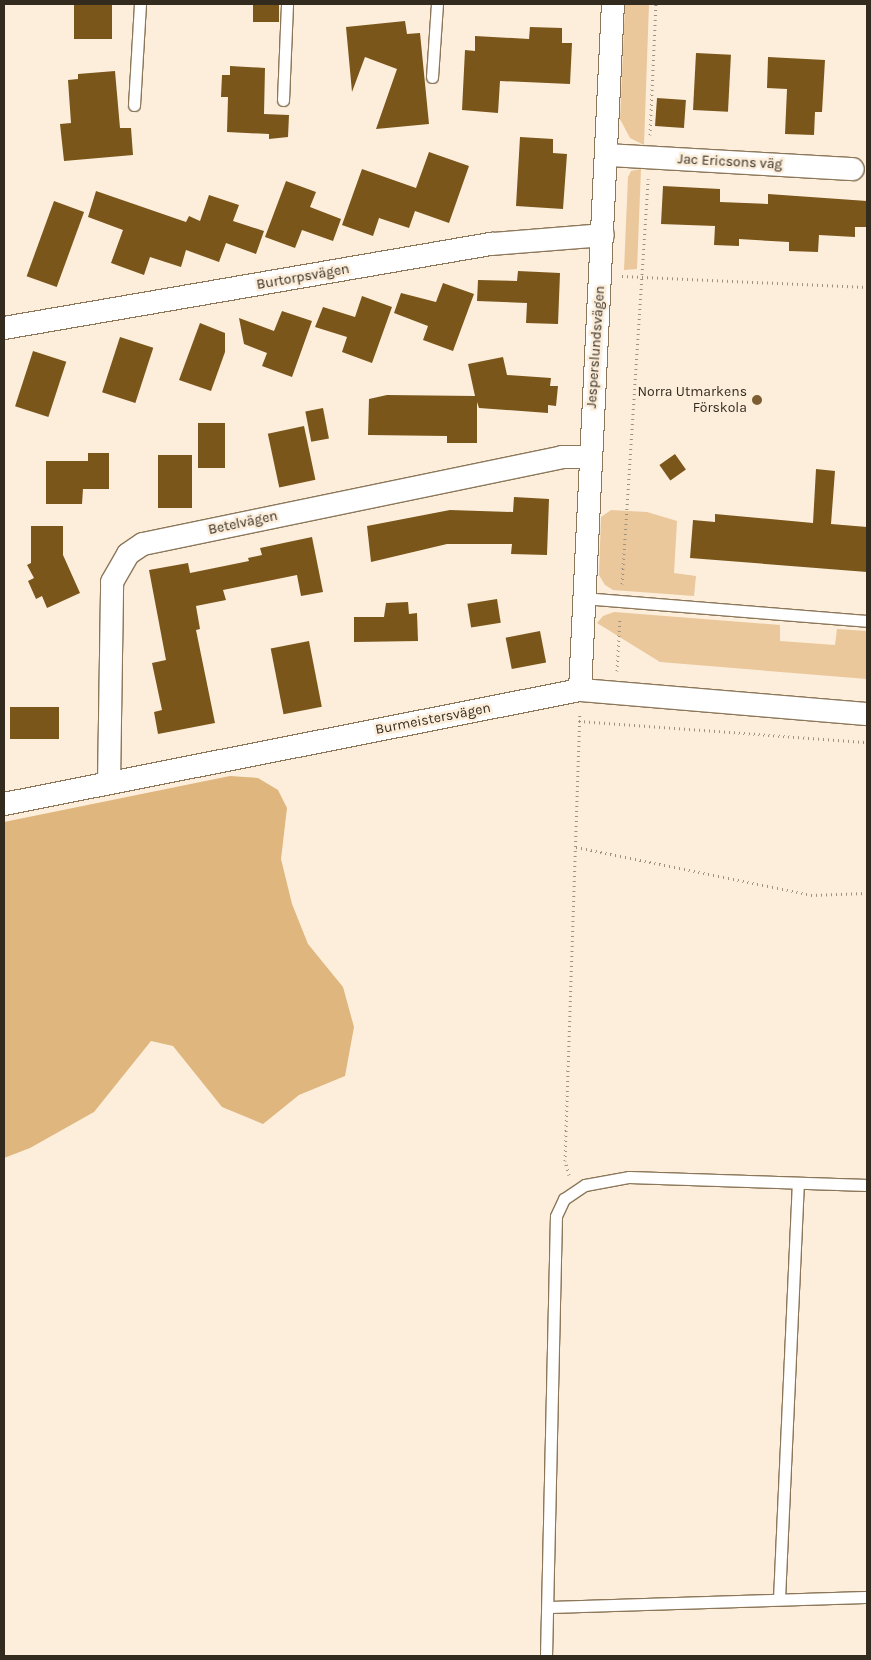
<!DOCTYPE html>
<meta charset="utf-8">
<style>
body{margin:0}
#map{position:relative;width:871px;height:1660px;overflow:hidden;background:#fceedb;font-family:Karla,sans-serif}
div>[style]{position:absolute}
.green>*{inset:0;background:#eac89b}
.forest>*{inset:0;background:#dfb67d}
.building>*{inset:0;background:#7a561b;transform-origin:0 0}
.path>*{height:3px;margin-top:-1.5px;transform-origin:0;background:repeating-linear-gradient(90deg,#9d9181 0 1px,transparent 0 5px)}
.roads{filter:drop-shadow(1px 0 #8c775a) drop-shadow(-1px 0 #8c775a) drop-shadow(0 1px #8c775a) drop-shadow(0 -1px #8c775a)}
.lane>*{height:11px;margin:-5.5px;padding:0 5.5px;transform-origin:5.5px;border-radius:5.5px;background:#fff}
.street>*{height:22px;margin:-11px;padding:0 11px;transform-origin:11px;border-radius:11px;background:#fff}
.dots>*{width:14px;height:14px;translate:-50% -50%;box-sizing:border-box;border:2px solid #fceedb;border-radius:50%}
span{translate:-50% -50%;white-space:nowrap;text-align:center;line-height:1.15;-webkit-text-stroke:5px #fceedb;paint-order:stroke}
.street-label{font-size:14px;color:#342b1f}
.poi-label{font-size:14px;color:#342b1f}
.right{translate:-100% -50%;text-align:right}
.frame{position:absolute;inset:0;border:5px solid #342b1f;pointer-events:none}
</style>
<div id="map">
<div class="green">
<i style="clip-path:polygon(625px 4px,649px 4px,644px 145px,630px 138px,620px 119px)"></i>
<i style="clip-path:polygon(641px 169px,637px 269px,624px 270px,628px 177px,631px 171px)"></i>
<i style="clip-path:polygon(611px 510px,647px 512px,677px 521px,674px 573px,696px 576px,694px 596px,613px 590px,605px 585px,599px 575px,601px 517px)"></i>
<i style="clip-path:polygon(614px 612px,780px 625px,780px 641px,835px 645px,837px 629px,867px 631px,867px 679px,660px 662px,597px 623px,603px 616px)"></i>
</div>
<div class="forest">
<i style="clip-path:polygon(230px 776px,258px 778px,278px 790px,287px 808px,281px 859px,292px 904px,308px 944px,343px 987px,354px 1027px,345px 1076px,299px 1095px,263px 1124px,222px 1107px,173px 1046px,151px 1041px,94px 1112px,30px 1148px,4px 1158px,4px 822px)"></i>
</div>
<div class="building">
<i style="left:74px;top:4px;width:38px;height:35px"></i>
<i style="left:253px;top:4px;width:26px;height:18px"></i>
<i style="clip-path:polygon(405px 21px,407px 34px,420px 33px,429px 124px,376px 129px,397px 69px,365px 57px,352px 92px,346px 27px)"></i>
<i style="clip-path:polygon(530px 27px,562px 28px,562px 43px,572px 43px,570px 84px,500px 81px,498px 113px,462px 110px,465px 50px,475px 51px,475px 36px,529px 39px)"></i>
<i style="left:696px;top:53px;width:35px;height:57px;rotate:3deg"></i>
<i style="clip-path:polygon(768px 57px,825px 60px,822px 112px,815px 112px,814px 135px,785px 134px,787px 89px,767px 88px)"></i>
<i style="clip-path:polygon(230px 66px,265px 68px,264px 114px,289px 115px,288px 137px,269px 139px,269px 134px,227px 132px,228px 97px,221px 97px,222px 75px,230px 75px)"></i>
<i style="clip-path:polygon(115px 71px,120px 128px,131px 128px,133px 155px,64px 161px,60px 124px,71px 123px,68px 80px,78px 79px,78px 74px)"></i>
<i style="left:657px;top:98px;width:29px;height:28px;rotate:4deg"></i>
<i style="clip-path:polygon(520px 137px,553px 139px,553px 153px,567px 154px,563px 209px,516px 206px)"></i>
<i style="clip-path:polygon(429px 152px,469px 166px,449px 223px,415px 211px,409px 228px,379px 218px,373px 236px,342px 225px,362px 169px,416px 188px)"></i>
<i style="clip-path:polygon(286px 181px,316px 192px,310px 207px,341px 219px,333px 241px,302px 230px,295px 248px,265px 237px)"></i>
<i style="clip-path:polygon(663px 186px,720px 189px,720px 202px,768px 204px,768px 194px,867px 201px,867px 227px,855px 227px,855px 237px,819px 235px,818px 252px,789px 251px,789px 242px,739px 239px,739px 246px,714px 245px,715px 226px,661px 224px)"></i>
<i style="clip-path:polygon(96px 191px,186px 222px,189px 216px,200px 221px,209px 195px,239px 205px,233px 221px,264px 231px,256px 254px,226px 243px,219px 262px,186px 250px,181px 267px,150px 257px,144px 275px,111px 263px,123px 230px,88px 217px)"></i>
<i style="left:54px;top:201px;width:32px;height:80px;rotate:20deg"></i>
<i style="clip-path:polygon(518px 271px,560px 273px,558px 324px,526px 323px,527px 303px,477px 301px,478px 280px,517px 281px)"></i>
<i style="clip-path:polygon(443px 283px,474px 294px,453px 351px,423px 340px,428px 326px,394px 313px,401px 293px,436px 302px)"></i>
<i style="clip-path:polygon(362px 296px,392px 307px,372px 363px,342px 352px,347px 337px,315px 327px,323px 307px,355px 317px)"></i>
<i style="clip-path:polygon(282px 311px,312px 321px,292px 377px,262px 366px,267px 353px,244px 344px,239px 318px,274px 331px)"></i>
<i style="clip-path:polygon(200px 323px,225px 333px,225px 352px,211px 391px,179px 380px)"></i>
<i style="left:120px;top:337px;width:35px;height:58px;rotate:18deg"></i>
<i style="left:33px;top:351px;width:35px;height:58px;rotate:18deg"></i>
<i style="clip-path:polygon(503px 357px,507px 375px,551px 378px,550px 386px,558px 386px,556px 406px,548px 405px,548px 413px,479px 408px,477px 402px,477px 443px,447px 443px,447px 436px,368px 435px,369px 399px,387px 395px,475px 396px,468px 364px)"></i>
<i style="left:323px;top:408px;width:31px;height:18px;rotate:79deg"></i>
<i style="left:198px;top:423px;width:27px;height:45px"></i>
<i style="left:304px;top:426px;width:55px;height:37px;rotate:78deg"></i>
<i style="clip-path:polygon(88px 453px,109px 453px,109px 489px,83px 489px,82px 504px,46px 504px,46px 461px,88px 461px)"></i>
<i style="left:675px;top:454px;width:19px;height:19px;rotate:55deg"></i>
<i style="left:158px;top:455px;width:34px;height:53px"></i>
<i style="clip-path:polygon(816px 469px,835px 471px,831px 524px,867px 527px,867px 572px,690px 558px,693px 520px,715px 522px,715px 514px,813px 523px)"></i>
<i style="clip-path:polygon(514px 497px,549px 499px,547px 555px,511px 554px,512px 544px,447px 544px,371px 562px,367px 526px,450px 510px,513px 512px)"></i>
<i style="clip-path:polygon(31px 526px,63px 526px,63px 555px,80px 593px,47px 608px,42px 596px,36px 599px,28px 581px,34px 578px,27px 565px,31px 563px)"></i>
<i style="clip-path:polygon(312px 537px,323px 592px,301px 596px,297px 575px,223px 590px,226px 600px,196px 606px,200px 629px,196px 630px,215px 723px,158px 734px,154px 712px,162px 710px,152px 663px,166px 660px,149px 570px,188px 563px,190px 573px,249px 561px,248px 558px,262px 555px,260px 548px)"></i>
<i style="left:497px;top:599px;width:24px;height:30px;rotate:81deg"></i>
<i style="clip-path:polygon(408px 602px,409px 614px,417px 613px,418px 641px,354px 642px,354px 617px,384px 617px,386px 603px)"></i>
<i style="left:540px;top:631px;width:32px;height:35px;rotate:79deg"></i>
<i style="left:309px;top:641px;width:67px;height:39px;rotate:79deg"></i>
<i style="left:59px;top:707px;width:32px;height:49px;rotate:90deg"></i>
</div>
<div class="path">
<i style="left:650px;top:135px;width:131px;rotate:-87.4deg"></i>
<i style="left:622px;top:276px;width:245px;rotate:2.6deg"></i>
<i style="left:622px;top:584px;width:406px;rotate:-86.3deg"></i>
<i style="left:617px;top:671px;width:53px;rotate:-86.8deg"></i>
<i style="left:579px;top:721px;width:289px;rotate:4.2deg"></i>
<i style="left:576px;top:847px;width:240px;rotate:11.5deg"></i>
<i style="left:811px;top:895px;width:56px;rotate:-2deg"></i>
<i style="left:569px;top:1175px;width:15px;rotate:-106deg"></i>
<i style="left:565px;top:1161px;width:449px;rotate:-88.1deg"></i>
</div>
<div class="roads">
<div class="lane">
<i style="left:432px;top:77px;width:73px;rotate:-86.1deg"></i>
<i style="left:283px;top:100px;width:96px;rotate:-87.6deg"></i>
<i style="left:134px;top:105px;width:101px;rotate:-86.6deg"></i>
<i style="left:582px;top:598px;width:286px;rotate:4.6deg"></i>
<i style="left:779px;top:1599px;width:416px;rotate:-87.4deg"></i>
<i style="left:548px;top:1607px;width:319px;rotate:-1.8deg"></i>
<i style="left:546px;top:1656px;width:440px;rotate:-88.7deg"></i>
<i style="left:556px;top:1216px;width:19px;rotate:-65deg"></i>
<i style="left:564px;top:1199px;width:25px;rotate:-34deg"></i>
<i style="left:585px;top:1185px;width:45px;rotate:-10.3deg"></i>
<i style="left:629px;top:1177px;width:238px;rotate:1.9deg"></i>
</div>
<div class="street">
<i style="left:608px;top:155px;width:245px;rotate:3.3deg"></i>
<i style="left:4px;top:328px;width:495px;rotate:-9.8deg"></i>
<i style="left:492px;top:244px;width:111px;rotate:-4.6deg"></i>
<i style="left:580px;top:690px;width:687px;rotate:-87.25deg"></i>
<i style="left:109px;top:783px;width:201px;rotate:-89.1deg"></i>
<i style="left:112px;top:582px;width:32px;rotate:-60deg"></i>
<i style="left:128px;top:554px;width:18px;rotate:-34deg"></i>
<i style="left:143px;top:544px;width:428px;rotate:-11.7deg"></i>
<i style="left:562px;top:457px;width:27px"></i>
<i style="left:4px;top:804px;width:587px;rotate:-11.2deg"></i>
<i style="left:580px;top:690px;width:288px;rotate:4.8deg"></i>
</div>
</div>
<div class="dots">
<i style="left:757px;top:400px;background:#7b5d31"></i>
</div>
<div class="street-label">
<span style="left:730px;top:162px;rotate:3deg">Jac Ericsons väg</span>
<span style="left:303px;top:277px;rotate:-10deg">Burtorpsvägen</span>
<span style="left:596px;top:347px;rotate:-86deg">Jesperslundsvägen</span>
<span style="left:243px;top:523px;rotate:-12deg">Betelvägen</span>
<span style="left:433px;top:719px;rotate:-11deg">Burmeistersvägen</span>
</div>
<div class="poi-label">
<span class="right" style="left:747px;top:400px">Norra Utmarkens<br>Förskola</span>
</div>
<div class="frame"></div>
</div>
